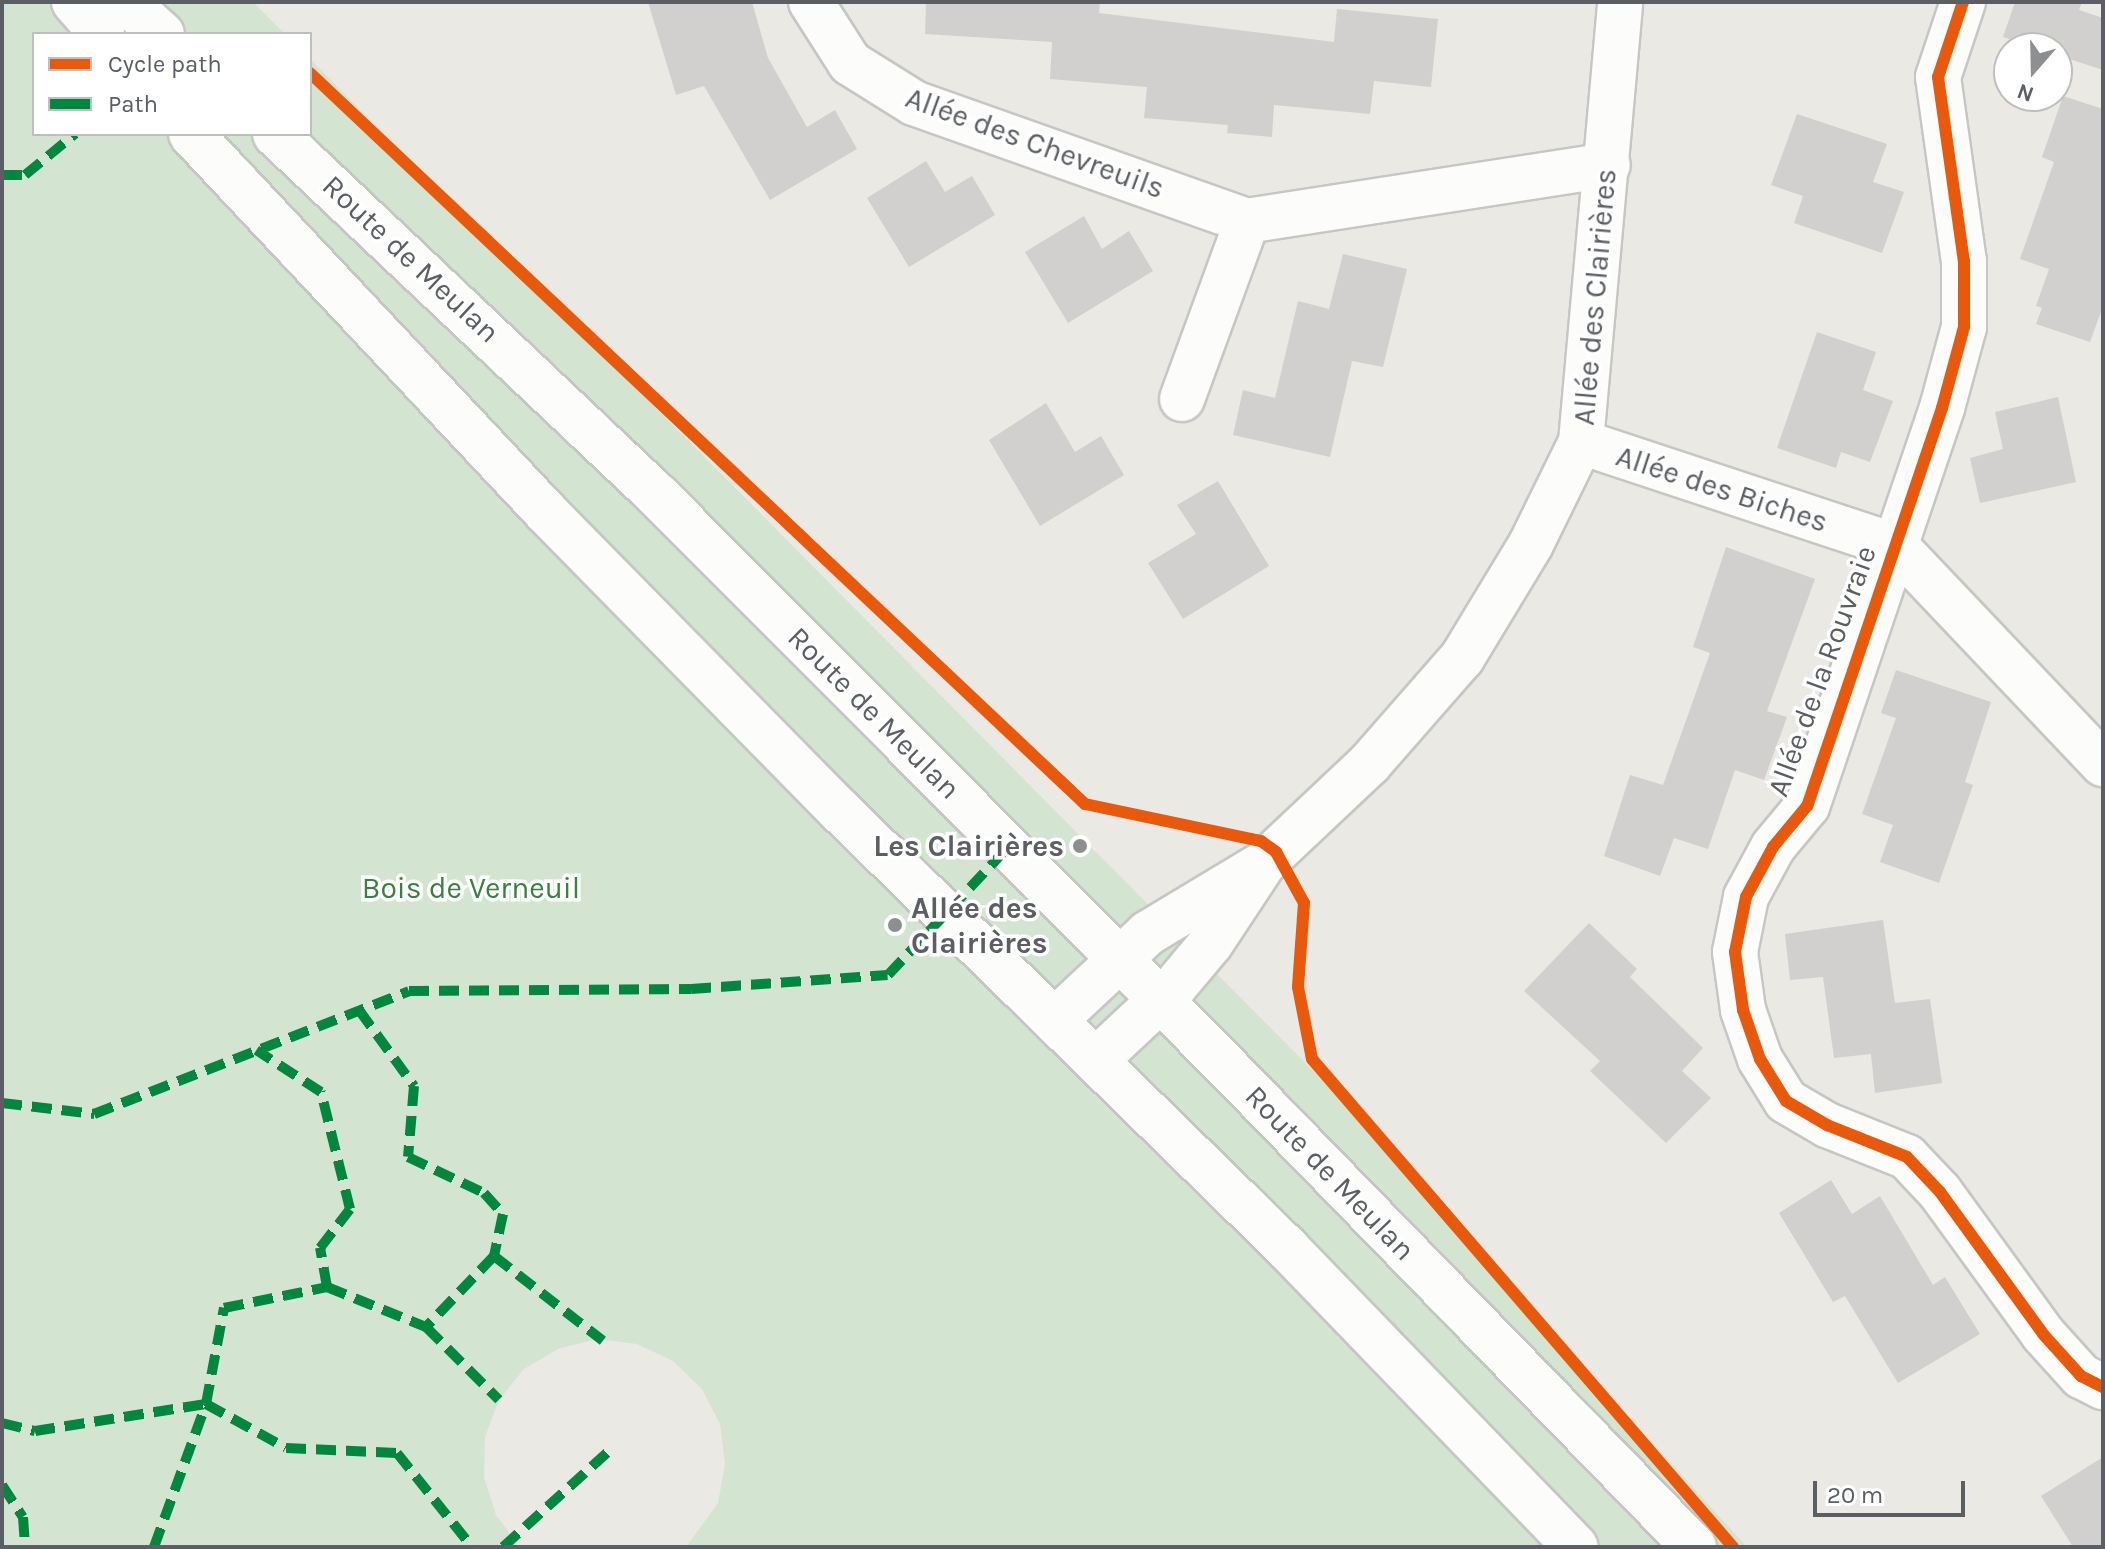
<!DOCTYPE html>
<meta charset="utf-8">
<style>
body{margin:0}
#map{position:relative;width:2105px;height:1549px;overflow:hidden;background:#eae9e4;font-family:Karla,sans-serif}
div>[style]{position:absolute}
.green>*{inset:0;background:#d3e5d1}
.building>*{inset:0;background:#d1d0ce}
.roads{filter:drop-shadow(2px 0 #c6c6c5) drop-shadow(-2px 0 #c6c6c5) drop-shadow(0 2px #c6c6c5) drop-shadow(0 -2px #c6c6c5)}
.minor>*{height:44px;margin:-22px;padding:0 22px;transform-origin:22px;border-radius:22px;background:#fcfcfb}
.secondary>*{height:44px;margin:-22px;padding:0 22px;transform-origin:22px;border-radius:22px;background:#fcfcfb}
.quiet>*{height:10px;margin-top:-5px;transform-origin:0;background:repeating-linear-gradient(90deg,#00873e 0 20px,transparent 0 30px)}
.cycleway>*{height:12px;margin:-6px;padding:0 6px;transform-origin:6px;border-radius:6px;background:#e8590c}
.dots>*{width:22px;height:22px;translate:-50% -50%;box-sizing:border-box;border:4px solid #fff;border-radius:50%}
span{translate:-50% -50%;white-space:nowrap;text-align:center;line-height:1.15;-webkit-text-stroke:7px #fff;paint-order:stroke}
.street-label{font-size:30px;color:#5b5e62}
.poi-label{font-size:30px;color:#5b5e62;font-weight:700}
.right{translate:-100% -50%;text-align:right}
.left{translate:0 -50%;text-align:left}
.park-label{font-size:30px;color:#3c8041}
.frame{position:absolute;inset:0;border:4px solid #5b5e62;pointer-events:none}
.legend{position:absolute;left:32px;top:32px;width:280px;height:104px;box-sizing:border-box;background:#fff;border:2px solid #bdbfc0;margin:0;padding:10px 14px;list-style:none;font-size:24px;color:#5b5e62}
.legend li{display:flex;align-items:center;gap:16px;height:40px}
.legend b{width:40px;border:2px solid #bdbfc0}
.north{position:absolute;left:1993px;top:32px;width:80px;height:80px;box-sizing:border-box;background:#fff;border:2px solid #bdbfc0;border-radius:50%;rotate:200deg;font-size:22px;font-weight:700;line-height:32px;text-align:center;color:#5b5e62}
.north::after{content:'';display:block;margin:auto;width:28px;height:36px;background:#8d8f90;clip-path:polygon(50% 0,100% 100%,50% 72%,0 100%)}
.scale{position:absolute;left:1813px;top:1481px;width:152px;height:36px;box-sizing:border-box;border:4px solid #5b5e62;border-top:0;padding-left:10px;font-size:24px;line-height:28px;white-space:nowrap;color:#5b5e62;-webkit-text-stroke:6px #fff;paint-order:stroke}
</style>
<div id="map">
<div class="green">
<i style="clip-path:polygon(2px 2px,253px 2px,285px 34px,34px 34px,34px 134px,310px 134px,310px 59px,1341px 1099px,1747px 1547px,686px 1547px,718px 1503px,725px 1464px,720px 1424px,702px 1389px,673px 1361px,637px 1344px,597px 1339px,558px 1349px,524px 1369px,499px 1400px,485px 1437px,484px 1477px,496px 1515px,520px 1547px,2px 1547px)"></i>
</div>
<div class="building">
<i style="clip-path:polygon(648px 2px,752px 2px,768px 58px,807px 127px,835px 110px,857px 149px,770px 200px,704px 86px,676px 95px)"></i>
<i style="clip-path:polygon(926px 2px,1100px 2px,1099px 13px,1334px 42px,1337px 9px,1438px 19px,1431px 87px,1374px 81px,1370px 114px,1274px 105px,1272px 137px,1227px 133px,1228px 125px,1144px 118px,1147px 87px,1050px 79px,1052px 42px,925px 34px)"></i>
<i style="clip-path:polygon(2015px 2px,2082px 2px,2079px 10px,2103px 18px,2103px 70px,2057px 55px,2057px 48px,2037px 48px,2003px 37px)"></i>
<i style="clip-path:polygon(2063px 96px,2103px 109px,2103px 306px,2090px 342px,2036px 324px,2042px 308px,2036px 306px,2049px 269px,2020px 259px,2054px 162px,2042px 157px)"></i>
<i style="clip-path:polygon(1797px 114px,1887px 144px,1873px 182px,1904px 192px,1882px 253px,1794px 223px,1803px 196px,1771px 185px)"></i>
<i style="clip-path:polygon(926px 161px,945px 192px,972px 176px,995px 215px,909px 267px,867px 198px)"></i>
<i style="clip-path:polygon(1084px 216px,1102px 249px,1129px 231px,1153px 271px,1068px 323px,1025px 252px)"></i>
<i style="clip-path:polygon(1343px 254px,1407px 269px,1383px 367px,1352px 361px,1330px 457px,1233px 435px,1243px 390px,1275px 398px,1298px 301px,1329px 309px)"></i>
<i style="clip-path:polygon(1817px 332px,1876px 352px,1863px 390px,1893px 401px,1870px 462px,1841px 452px,1836px 468px,1777px 448px)"></i>
<i style="clip-path:polygon(2058px 397px,2076px 482px,1980px 503px,1970px 458px,2003px 449px,1995px 412px)"></i>
<i style="clip-path:polygon(1046px 403px,1075px 452px,1101px 436px,1124px 475px,1040px 526px,989px 440px)"></i>
<i style="clip-path:polygon(1218px 481px,1269px 566px,1183px 619px,1148px 563px,1196px 534px,1177px 505px)"></i>
<i style="clip-path:polygon(1726px 547px,1815px 579px,1767px 711px,1787px 717px,1764px 780px,1735px 770px,1708px 849px,1674px 838px,1660px 876px,1604px 856px,1630px 775px,1663px 785px,1710px 653px,1693px 647px)"></i>
<i style="clip-path:polygon(1896px 670px,1991px 702px,1965px 782px,1973px 785px,1939px 883px,1880px 862px,1893px 825px,1862px 814px,1896px 718px,1881px 713px)"></i>
<i style="clip-path:polygon(1883px 920px,1895px 1003px,1930px 999px,1942px 1083px,1875px 1093px,1871px 1054px,1834px 1058px,1823px 977px,1790px 980px,1785px 934px)"></i>
<i style="clip-path:polygon(1589px 923px,1637px 969px,1630px 977px,1703px 1048px,1682px 1071px,1711px 1098px,1666px 1143px,1590px 1071px,1600px 1061px,1524px 991px)"></i>
<i style="clip-path:polygon(1831px 1180px,1852px 1214px,1880px 1196px,1933px 1285px,1945px 1277px,1980px 1334px,1898px 1383px,1845px 1296px,1833px 1302px,1779px 1213px)"></i>
<i style="clip-path:polygon(2103px 1457px,2103px 1547px,2073px 1547px,2041px 1496px)"></i>
</div>
<div class="roads">
<div class="minor">
<i style="left:811px;top:2px;width:72px;rotate:57.4deg"></i>
<i style="left:850px;top:63px;width:75px;rotate:32deg"></i>
<i style="left:914px;top:103px;width:353px;rotate:19.5deg"></i>
<i style="left:1247px;top:221px;width:365px;rotate:-8.8deg"></i>
<i style="left:1963px;top:2px;width:79px;rotate:108.4deg"></i>
<i style="left:1938px;top:77px;width:186px;rotate:82deg"></i>
<i style="left:1964px;top:261px;width:66px;rotate:90deg"></i>
<i style="left:1964px;top:327px;width:84px;rotate:105.2deg"></i>
<i style="left:1942px;top:408px;width:420px;rotate:108.7deg"></i>
<i style="left:1807px;top:806px;width:53px;rotate:129.7deg"></i>
<i style="left:1773px;top:847px;width:57px;rotate:118.4deg"></i>
<i style="left:1746px;top:897px;width:56px;rotate:101.3deg"></i>
<i style="left:1735px;top:952px;width:59px;rotate:82.1deg"></i>
<i style="left:1743px;top:1010px;width:52px;rotate:70.9deg"></i>
<i style="left:1760px;top:1059px;width:49px;rotate:58.2deg"></i>
<i style="left:1786px;top:1101px;width:48px;rotate:30.3deg"></i>
<i style="left:1827px;top:1125px;width:86px;rotate:21.8deg"></i>
<i style="left:1907px;top:1157px;width:48px;rotate:46.7deg"></i>
<i style="left:1940px;top:1192px;width:175px;rotate:54deg"></i>
<i style="left:2043px;top:1334px;width:57px;rotate:47.9deg"></i>
<i style="left:2081px;top:1376px;width:25px;rotate:27deg"></i>
<i style="left:1182px;top:399px;width:189px;rotate:-69.9deg"></i>
<i style="left:1581px;top:442px;width:332px;rotate:18.3deg"></i>
<i style="left:1896px;top:546px;width:301px;rotate:46.5deg"></i>
<i style="left:1055px;top:1020px;width:127px;rotate:-43.1deg"></i>
<i style="left:1148px;top:933px;width:134px;rotate:-31deg"></i>
<i style="left:1263px;top:864px;width:147px;rotate:-43.3deg"></i>
<i style="left:1370px;top:763px;width:140px;rotate:-48.8deg"></i>
<i style="left:1462px;top:658px;width:133px;rotate:-58.8deg"></i>
<i style="left:1531px;top:544px;width:114px;rotate:-63.9deg"></i>
<i style="left:1581px;top:442px;width:442px;rotate:-84.9deg"></i>
<i style="left:1096px;top:1060px;width:108px;rotate:-43.1deg"></i>
<i style="left:1175px;top:986px;width:56px;rotate:-50.1deg"></i>
<i style="left:1211px;top:943px;width:89px;rotate:-56.5deg"></i>
</div>
<div class="secondary">
<i style="left:74px;top:2px;width:43px;rotate:48.8deg"></i>
<i style="left:126px;top:2px;width:48px;rotate:41.6deg"></i>
<i style="left:191px;top:134px;width:517px;rotate:46.8deg"></i>
<i style="left:545px;top:511px;width:419px;rotate:45.5deg"></i>
<i style="left:839px;top:810px;width:628px;rotate:44.35deg"></i>
<i style="left:1288px;top:1249px;width:414px;rotate:46deg"></i>
<i style="left:275px;top:134px;width:527px;rotate:43.39deg"></i>
<i style="left:658px;top:496px;width:805px;rotate:45.1deg"></i>
<i style="left:1226px;top:1066px;width:671px;rotate:45.78deg"></i>
</div>
</div>
<div class="quiet">
<i style="left:2px;top:175px;width:23px"></i>
<i style="left:25px;top:175px;width:65px;rotate:-39.4deg"></i>
<i style="left:359px;top:1010px;width:94px;rotate:54.1deg"></i>
<i style="left:414px;top:1086px;width:71px;rotate:94.8deg"></i>
<i style="left:408px;top:1157px;width:84px;rotate:25.3deg"></i>
<i style="left:484px;top:1193px;width:28px;rotate:48deg"></i>
<i style="left:503px;top:1214px;width:43px;rotate:102.1deg"></i>
<i style="left:494px;top:1256px;width:98px;rotate:133.8deg"></i>
<i style="left:426px;top:1327px;width:103px;rotate:45deg"></i>
<i style="left:2px;top:1103px;width:93px;rotate:6.8deg"></i>
<i style="left:94px;top:1114px;width:338px;rotate:-21.3deg"></i>
<i style="left:409px;top:991px;width:282px;rotate:-0.4deg"></i>
<i style="left:691px;top:989px;width:197px;rotate:-4.1deg"></i>
<i style="left:888px;top:975px;width:175px;rotate:-46.8deg"></i>
<i style="left:494px;top:1256px;width:138px;rotate:37.9deg"></i>
<i style="left:327px;top:1287px;width:107px;rotate:22deg"></i>
<i style="left:2px;top:1423px;width:34px;rotate:14deg"></i>
<i style="left:35px;top:1431px;width:173px;rotate:-9deg"></i>
<i style="left:206px;top:1404px;width:91px;rotate:28.8deg"></i>
<i style="left:286px;top:1448px;width:111px;rotate:2.6deg"></i>
<i style="left:397px;top:1453px;width:120px;rotate:51.4deg"></i>
<i style="left:2px;top:1485px;width:38px;rotate:57deg"></i>
<i style="left:23px;top:1517px;width:30px;rotate:86deg"></i>
<i style="left:154px;top:1547px;width:152px;rotate:-70deg"></i>
<i style="left:206px;top:1404px;width:98px;rotate:-79.4deg"></i>
<i style="left:224px;top:1308px;width:105px;rotate:-11.5deg"></i>
<i style="left:327px;top:1287px;width:40px;rotate:-100deg"></i>
<i style="left:320px;top:1248px;width:49px;rotate:-52.4deg"></i>
<i style="left:350px;top:1209px;width:121px;rotate:-103.9deg"></i>
<i style="left:321px;top:1092px;width:77px;rotate:-147.1deg"></i>
<i style="left:503px;top:1547px;width:146px;rotate:-42.2deg"></i>
</div>
<div class="cycleway">
<i style="left:1963px;top:2px;width:79px;rotate:108.4deg"></i>
<i style="left:1938px;top:77px;width:186px;rotate:82deg"></i>
<i style="left:1964px;top:261px;width:66px;rotate:90deg"></i>
<i style="left:1964px;top:327px;width:84px;rotate:105.2deg"></i>
<i style="left:1942px;top:408px;width:420px;rotate:108.7deg"></i>
<i style="left:1807px;top:806px;width:53px;rotate:129.7deg"></i>
<i style="left:1773px;top:847px;width:57px;rotate:118.4deg"></i>
<i style="left:1746px;top:897px;width:56px;rotate:101.3deg"></i>
<i style="left:1735px;top:952px;width:59px;rotate:82.1deg"></i>
<i style="left:1743px;top:1010px;width:52px;rotate:70.9deg"></i>
<i style="left:1760px;top:1059px;width:49px;rotate:58.2deg"></i>
<i style="left:1786px;top:1101px;width:48px;rotate:30.3deg"></i>
<i style="left:1827px;top:1125px;width:86px;rotate:21.8deg"></i>
<i style="left:1907px;top:1157px;width:48px;rotate:46.7deg"></i>
<i style="left:1940px;top:1192px;width:175px;rotate:54deg"></i>
<i style="left:2043px;top:1334px;width:57px;rotate:47.9deg"></i>
<i style="left:2081px;top:1376px;width:25px;rotate:27deg"></i>
<i style="left:310px;top:73px;width:1065px;rotate:43.33deg"></i>
<i style="left:1085px;top:804px;width:180px;rotate:11.9deg"></i>
<i style="left:1261px;top:841px;width:19px;rotate:36deg"></i>
<i style="left:1276px;top:852px;width:58px;rotate:61.2deg"></i>
<i style="left:1304px;top:903px;width:84px;rotate:94.1deg"></i>
<i style="left:1298px;top:987px;width:73px;rotate:79deg"></i>
<i style="left:1312px;top:1059px;width:645px;rotate:49.22deg"></i>
</div>
<div class="dots">
<i style="left:1080px;top:846px;background:#8d8f90"></i>
<i style="left:895px;top:925px;background:#8d8f90"></i>
</div>
<div class="street-label">
<span style="left:1035px;top:143px;rotate:20deg">Allée des Chevreuils</span>
<span style="left:411px;top:259px;rotate:43deg">Route de Meulan</span>
<span style="left:1595px;top:297px;rotate:-85deg">Allée des Clairières</span>
<span style="left:1722px;top:489px;rotate:18deg">Allée des Biches</span>
<span style="left:1822px;top:671px;rotate:-70deg">Allée de la Rouvraie</span>
<span style="left:874px;top:713px;rotate:45deg">Route de Meulan</span>
<span style="left:1330px;top:1173px;rotate:46deg">Route de Meulan</span>
</div>
<div class="poi-label">
<span class="right" style="left:1064px;top:846px">Les Clairières</span>
<span class="left" style="left:911px;top:925px">Allée des<br>Clairières</span>
</div>
<div class="park-label">
<span style="left:471px;top:888px">Bois de Verneuil</span>
</div>
<div class="frame"></div>
<ul class="legend">
<li><b style="height:10px;background:#e8590c"></b>Cycle path</li>
<li><b style="height:10px;background:#00873e"></b>Path</li>
</ul>
<div class="north">N</div>
<div class="scale">20 m</div>
</div>
